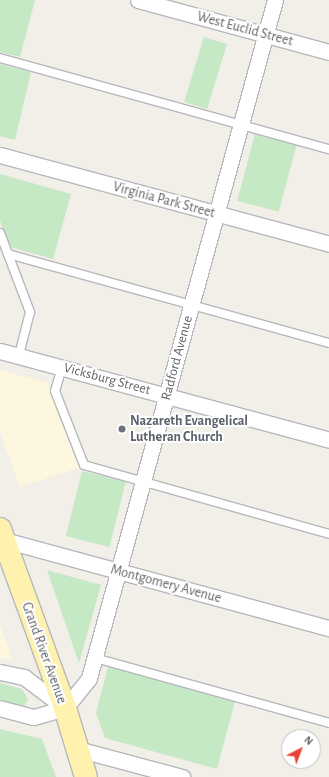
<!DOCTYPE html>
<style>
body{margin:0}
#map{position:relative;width:329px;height:777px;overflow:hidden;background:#f1efe8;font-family:"Alegreya Sans",sans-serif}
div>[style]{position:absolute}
.commercial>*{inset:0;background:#fef7e0}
.green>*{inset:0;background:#c5e8c5;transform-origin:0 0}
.roads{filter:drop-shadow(1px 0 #b5b8bc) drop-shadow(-1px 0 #b5b8bc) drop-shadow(0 1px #b5b8bc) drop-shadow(0 -1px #b5b8bc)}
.service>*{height:8px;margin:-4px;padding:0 4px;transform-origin:4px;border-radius:4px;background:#fff}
.minor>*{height:15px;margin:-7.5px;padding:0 7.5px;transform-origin:7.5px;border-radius:7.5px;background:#fff}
.primary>*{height:22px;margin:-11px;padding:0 11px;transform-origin:11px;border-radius:11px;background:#fff2af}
.dots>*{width:11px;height:11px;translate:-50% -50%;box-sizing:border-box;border:2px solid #fff;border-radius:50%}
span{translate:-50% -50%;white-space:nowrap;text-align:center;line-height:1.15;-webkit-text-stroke:4px #fff;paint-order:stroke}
.street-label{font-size:14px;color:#5f6368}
.worship-label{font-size:14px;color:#5b616d;font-weight:700}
.left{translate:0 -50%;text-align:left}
.north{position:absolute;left:281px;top:729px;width:40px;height:40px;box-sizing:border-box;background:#fff;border:1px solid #bfc1c3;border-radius:50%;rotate:42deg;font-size:11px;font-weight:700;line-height:16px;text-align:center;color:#5f6368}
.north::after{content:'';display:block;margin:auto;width:14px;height:18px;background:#ea4335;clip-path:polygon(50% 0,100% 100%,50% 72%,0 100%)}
</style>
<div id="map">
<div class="commercial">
<i style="clip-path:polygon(0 370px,48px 383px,81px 467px,20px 487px,0 431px)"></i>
<i style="clip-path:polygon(0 624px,13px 661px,0 658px)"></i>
</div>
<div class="green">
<i style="clip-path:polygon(0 0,35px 0,20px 57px,0 52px)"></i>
<i style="left:204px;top:37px;width:24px;height:68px;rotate:17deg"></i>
<i style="clip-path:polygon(0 64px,31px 72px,15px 140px,0 136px)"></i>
<i style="left:255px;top:134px;width:43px;height:69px;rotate:15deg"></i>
<i style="clip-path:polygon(0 174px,71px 194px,53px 259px,10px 247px,0 221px)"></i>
<i style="left:82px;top:471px;width:45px;height:67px;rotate:14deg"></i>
<i style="clip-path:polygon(47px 570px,101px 585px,79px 663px)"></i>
<i style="clip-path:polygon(108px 667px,235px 701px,217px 769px,105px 738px,96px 713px)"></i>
<i style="clip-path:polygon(0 683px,22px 689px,28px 699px,24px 707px,0 702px)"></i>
<i style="clip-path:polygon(0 729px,42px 739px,56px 777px,0 777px)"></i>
</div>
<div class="roads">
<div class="service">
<i style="left:0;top:58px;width:341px;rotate:15.5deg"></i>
<i style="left:0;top:233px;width:85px;rotate:69.2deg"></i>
<i style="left:30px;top:312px;width:44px;rotate:104.3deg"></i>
<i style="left:8px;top:254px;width:333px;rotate:15.5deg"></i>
<i style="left:62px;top:367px;width:25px;rotate:106deg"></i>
<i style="left:55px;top:391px;width:79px;rotate:68.6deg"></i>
<i style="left:84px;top:465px;width:255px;rotate:15.7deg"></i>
<i style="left:95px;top:658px;width:243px;rotate:15.5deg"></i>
</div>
<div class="minor">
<i style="left:138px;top:0;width:198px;rotate:15.2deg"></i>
<i style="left:0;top:155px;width:341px;rotate:15.1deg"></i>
<i style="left:0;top:351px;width:341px;rotate:15.1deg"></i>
<i style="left:4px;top:540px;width:337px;rotate:15.2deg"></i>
<i style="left:0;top:672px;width:25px;rotate:12deg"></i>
<i style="left:24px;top:677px;width:51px;rotate:37.1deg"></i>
<i style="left:65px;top:708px;width:33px;rotate:164deg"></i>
<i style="left:33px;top:717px;width:34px;rotate:-165deg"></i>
<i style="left:65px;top:708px;width:38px;rotate:-51deg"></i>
<i style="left:89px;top:678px;width:703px;rotate:-74.66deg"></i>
<i style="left:77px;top:749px;width:109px;rotate:14.9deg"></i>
</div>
<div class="primary">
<i style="left:0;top:529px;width:190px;rotate:70deg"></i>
<i style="left:65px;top:708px;width:72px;rotate:73.1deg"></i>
</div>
</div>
<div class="dots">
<i style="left:122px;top:429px;background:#6b7280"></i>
</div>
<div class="street-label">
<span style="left:245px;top:29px;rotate:15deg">West Euclid Street</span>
<span style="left:164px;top:200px;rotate:15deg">Virginia Park Street</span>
<span style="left:177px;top:358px;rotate:-75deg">Radford Avenue</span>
<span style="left:107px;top:379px;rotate:15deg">Vicksburg Street</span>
<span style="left:166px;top:584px;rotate:15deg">Montgomery Avenue</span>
<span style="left:44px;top:653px;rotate:70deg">Grand River Avenue</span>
</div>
<div class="worship-label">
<span class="left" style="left:130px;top:429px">Nazareth Evangelical<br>Lutheran Church</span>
</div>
<div class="north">N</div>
</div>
